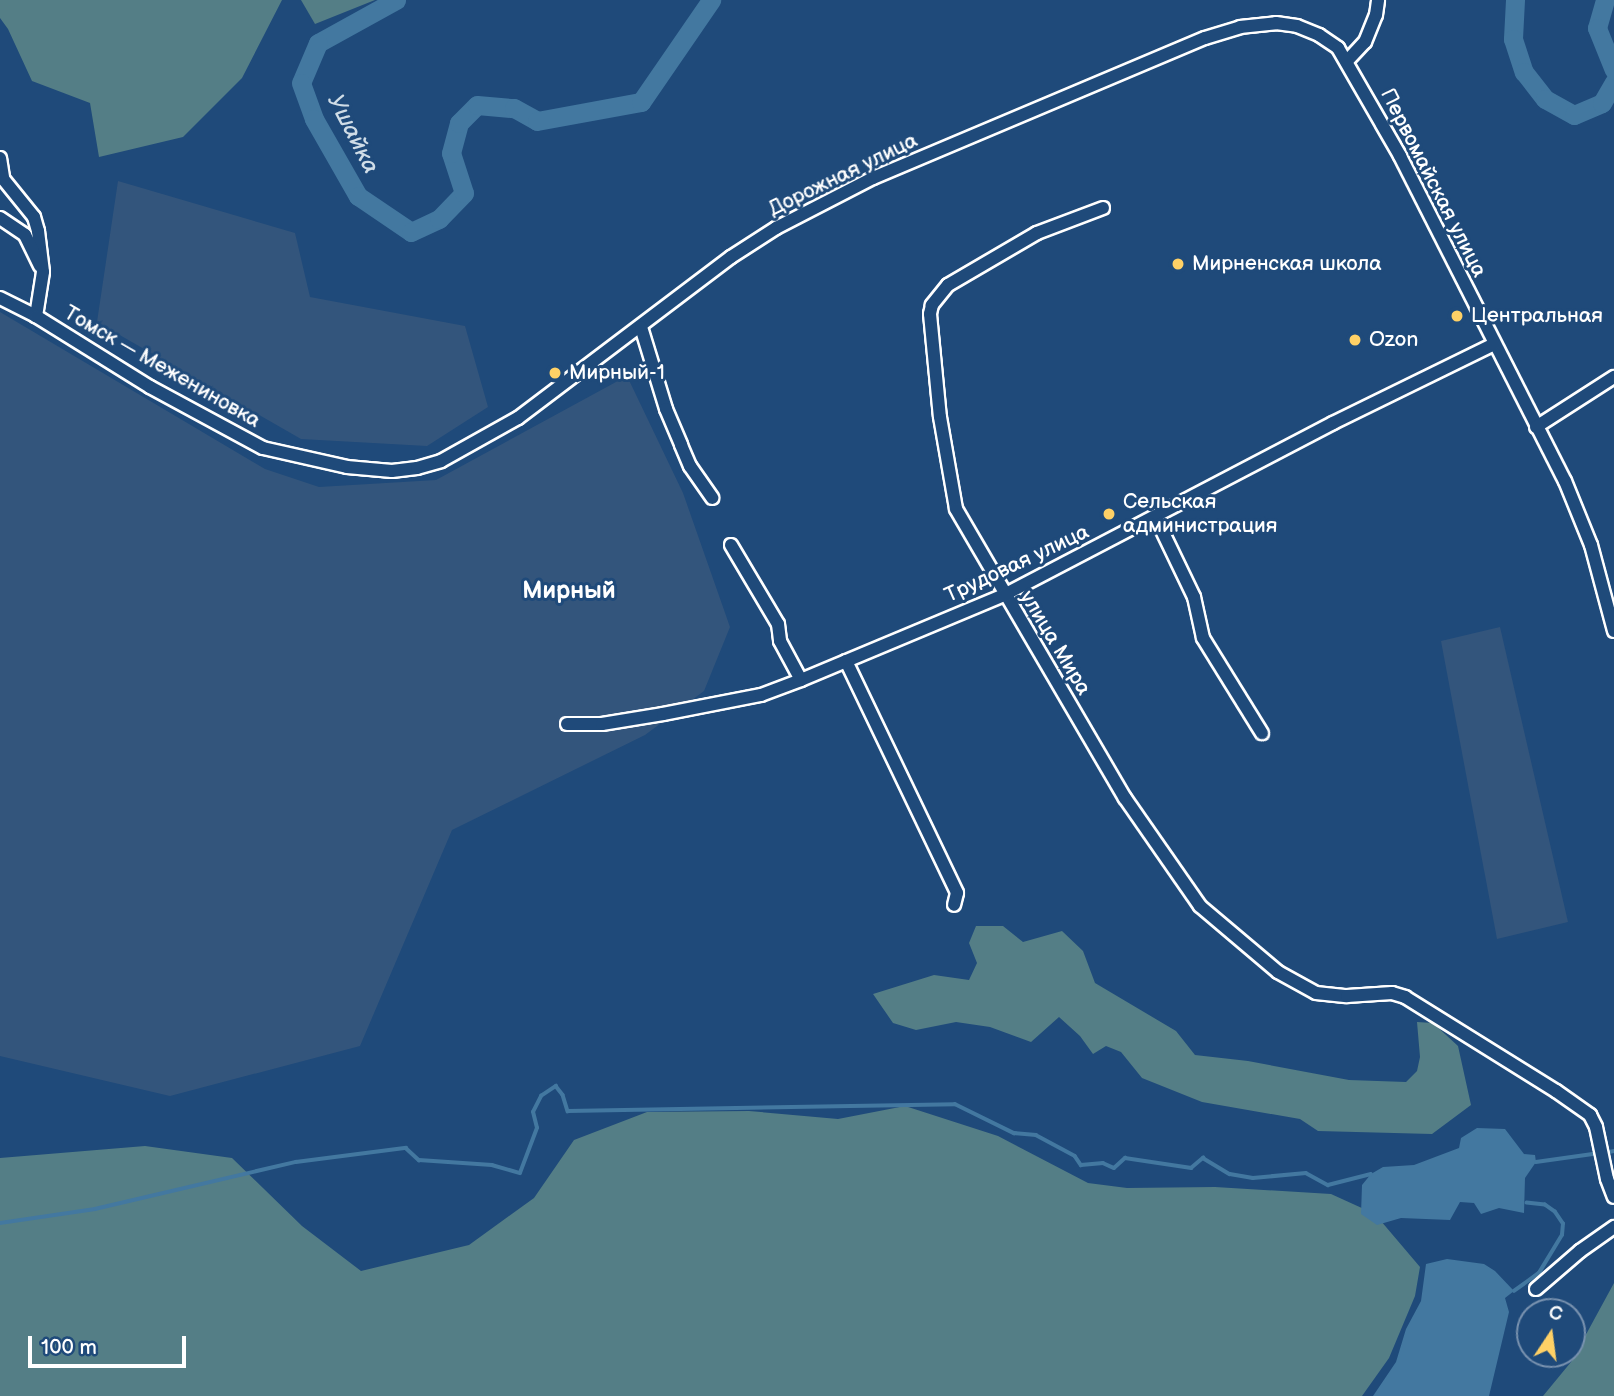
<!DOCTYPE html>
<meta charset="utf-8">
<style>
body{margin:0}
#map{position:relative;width:1614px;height:1396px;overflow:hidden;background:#1f4a7a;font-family:"Balsamiq Sans",sans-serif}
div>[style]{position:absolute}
.built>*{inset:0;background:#33557c}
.green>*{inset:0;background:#547e86}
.water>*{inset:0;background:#4378a0}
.stream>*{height:3.5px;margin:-1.75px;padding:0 1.75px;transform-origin:1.75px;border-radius:1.75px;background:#4378a0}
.river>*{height:19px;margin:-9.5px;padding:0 9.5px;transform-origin:9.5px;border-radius:9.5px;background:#4378a0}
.roads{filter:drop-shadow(2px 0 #fff) drop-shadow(-2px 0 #fff) drop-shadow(0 2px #fff) drop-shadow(0 -2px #fff)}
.minor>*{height:12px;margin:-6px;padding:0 6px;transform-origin:6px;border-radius:6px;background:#1f4a7a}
.dots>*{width:19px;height:19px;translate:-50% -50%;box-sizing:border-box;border:4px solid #1f4a7a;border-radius:50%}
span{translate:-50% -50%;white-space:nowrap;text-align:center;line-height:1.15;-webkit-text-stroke:6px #1f4a7a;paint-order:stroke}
.street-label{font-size:21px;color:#fff}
.poi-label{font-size:21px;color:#fff}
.left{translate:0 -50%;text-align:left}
.water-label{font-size:23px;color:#d0dde7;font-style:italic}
.quarter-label{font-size:24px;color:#fff;font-weight:700}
.north{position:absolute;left:1516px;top:1298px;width:70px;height:70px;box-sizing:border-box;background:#1f4a7a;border:2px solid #7992af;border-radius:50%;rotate:13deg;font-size:19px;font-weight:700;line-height:28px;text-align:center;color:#fff}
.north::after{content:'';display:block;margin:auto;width:24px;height:32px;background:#ffd166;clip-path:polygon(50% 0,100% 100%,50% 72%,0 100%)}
.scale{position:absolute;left:28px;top:1336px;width:158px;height:32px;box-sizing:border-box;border:4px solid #fff;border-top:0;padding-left:9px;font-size:21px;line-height:24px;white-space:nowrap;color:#fff;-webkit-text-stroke:5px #1f4a7a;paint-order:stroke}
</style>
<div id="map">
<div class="built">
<i style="clip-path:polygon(118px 181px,295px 233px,310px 297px,465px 326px,488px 407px,427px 446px,301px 439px,97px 322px)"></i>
<i style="clip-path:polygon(0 312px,265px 469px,319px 487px,436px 480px,627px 376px,683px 493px,730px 627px,704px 691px,645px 735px,452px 830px,360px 1046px,170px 1096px,0 1056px)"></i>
<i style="clip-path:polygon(1500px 627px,1568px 922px,1497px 939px,1441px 641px)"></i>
</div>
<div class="green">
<i style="clip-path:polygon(0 0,282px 0,242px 78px,183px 137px,99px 157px,90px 103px,32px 81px,8px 29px,0 18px)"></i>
<i style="clip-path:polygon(301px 0,375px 0,315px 24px)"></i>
<i style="clip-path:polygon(976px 926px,1003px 926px,1023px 942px,1062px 931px,1083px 951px,1095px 983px,1176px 1031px,1195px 1055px,1248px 1061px,1349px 1080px,1406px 1082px,1417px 1071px,1420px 1057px,1417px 1022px,1433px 1023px,1458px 1046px,1471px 1105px,1432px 1134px,1318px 1131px,1300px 1119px,1202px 1102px,1142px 1078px,1121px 1052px,1106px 1046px,1093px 1054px,1080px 1036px,1059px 1017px,1031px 1042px,990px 1027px,956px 1022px,916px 1030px,893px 1023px,873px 994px,934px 975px,969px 980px,977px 963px,969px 943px)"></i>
<i style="clip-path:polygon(905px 1106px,998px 1136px,1088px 1183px,1127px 1188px,1215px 1187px,1331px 1194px,1375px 1214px,1420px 1267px,1415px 1296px,1389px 1358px,1362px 1396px,0 1396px,0 1158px,145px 1146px,232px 1158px,302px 1226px,361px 1271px,469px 1245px,534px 1198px,574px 1140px,647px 1112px,749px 1111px,838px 1119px)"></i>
<i style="clip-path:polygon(1614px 1283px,1614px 1396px,1543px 1396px,1571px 1362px)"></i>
</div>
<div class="water">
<i style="clip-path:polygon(1477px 1128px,1505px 1129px,1524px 1154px,1535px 1155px,1536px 1162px,1525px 1178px,1524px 1213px,1499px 1208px,1481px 1214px,1474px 1203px,1460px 1202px,1450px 1220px,1401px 1218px,1377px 1225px,1361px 1214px,1362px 1185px,1371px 1174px,1383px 1167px,1414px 1165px,1459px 1148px,1461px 1138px)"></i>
<i style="clip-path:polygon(1447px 1259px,1484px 1264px,1495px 1271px,1514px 1291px,1505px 1298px,1509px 1312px,1489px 1396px,1373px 1396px,1396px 1362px,1406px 1329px,1421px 1301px,1426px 1264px)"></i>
</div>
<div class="stream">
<i style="left:1609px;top:1152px;width:5px;rotate:-11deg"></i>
<i style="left:1536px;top:1162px;width:57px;rotate:-8.1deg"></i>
<i style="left:0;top:1223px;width:96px;rotate:-8.4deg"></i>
<i style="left:95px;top:1209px;width:206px;rotate:-13.2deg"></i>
<i style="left:296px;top:1162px;width:111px;rotate:-7.3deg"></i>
<i style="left:406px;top:1148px;width:18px;rotate:43deg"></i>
<i style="left:419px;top:1160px;width:73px;rotate:3.9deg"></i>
<i style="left:492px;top:1165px;width:29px;rotate:16deg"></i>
<i style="left:520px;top:1173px;width:48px;rotate:-69.3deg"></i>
<i style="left:537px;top:1128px;width:16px;rotate:-104deg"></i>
<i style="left:533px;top:1112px;width:18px;rotate:-63deg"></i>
<i style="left:541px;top:1096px;width:18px;rotate:-34deg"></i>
<i style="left:556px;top:1086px;width:11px;rotate:52deg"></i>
<i style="left:563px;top:1095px;width:17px;rotate:73deg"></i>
<i style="left:568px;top:1111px;width:387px;rotate:-1deg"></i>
<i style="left:955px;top:1104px;width:66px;rotate:26.2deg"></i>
<i style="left:1014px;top:1133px;width:22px;rotate:5deg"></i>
<i style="left:1036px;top:1135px;width:44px;rotate:28.3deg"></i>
<i style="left:1075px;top:1156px;width:11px;rotate:56deg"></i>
<i style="left:1081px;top:1165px;width:22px;rotate:-5deg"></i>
<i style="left:1103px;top:1163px;width:12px;rotate:24deg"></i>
<i style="left:1114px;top:1168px;width:15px;rotate:-42deg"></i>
<i style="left:1125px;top:1158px;width:67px;rotate:8.6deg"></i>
<i style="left:1191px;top:1168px;width:16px;rotate:-40deg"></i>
<i style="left:1203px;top:1158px;width:31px;rotate:31deg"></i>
<i style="left:1230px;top:1174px;width:23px;rotate:10deg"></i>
<i style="left:1253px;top:1178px;width:53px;rotate:-5.4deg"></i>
<i style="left:1306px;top:1173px;width:25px;rotate:29deg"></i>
<i style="left:1328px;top:1185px;width:44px;rotate:-14.3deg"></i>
<i style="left:1514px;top:1291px;width:31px;rotate:-36deg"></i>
<i style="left:1539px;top:1273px;width:44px;rotate:-58.8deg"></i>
<i style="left:1562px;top:1235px;width:11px;rotate:-85deg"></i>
<i style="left:1563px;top:1224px;width:14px;rotate:-124deg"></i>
<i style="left:1555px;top:1212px;width:12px;rotate:-145deg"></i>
<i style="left:1545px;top:1205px;width:18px;rotate:-174deg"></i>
</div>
<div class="river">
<i style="left:396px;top:0;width:89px;rotate:151.1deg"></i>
<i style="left:318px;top:43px;width:43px;rotate:113deg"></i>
<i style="left:301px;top:83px;width:38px;rotate:70deg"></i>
<i style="left:314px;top:119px;width:89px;rotate:60.3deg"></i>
<i style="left:358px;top:196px;width:64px;rotate:34.2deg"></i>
<i style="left:411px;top:232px;width:31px;rotate:-25deg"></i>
<i style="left:439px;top:219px;width:36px;rotate:-46deg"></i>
<i style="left:464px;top:193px;width:42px;rotate:-108deg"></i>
<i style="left:451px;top:153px;width:31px;rotate:-75deg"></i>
<i style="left:459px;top:123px;width:25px;rotate:-45deg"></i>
<i style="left:477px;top:105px;width:37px;rotate:5deg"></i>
<i style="left:514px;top:108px;width:26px;rotate:29deg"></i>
<i style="left:537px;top:121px;width:106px;rotate:-10.4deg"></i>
<i style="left:641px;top:102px;width:124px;rotate:-55.5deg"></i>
<i style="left:1515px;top:0;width:39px;rotate:93deg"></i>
<i style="left:1513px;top:39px;width:35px;rotate:72deg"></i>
<i style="left:1524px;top:72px;width:34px;rotate:52deg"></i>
<i style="left:1545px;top:99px;width:33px;rotate:29deg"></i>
<i style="left:1574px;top:115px;width:30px;rotate:-23deg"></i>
<i style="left:1602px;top:103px;width:24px;rotate:-60deg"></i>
<i style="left:1605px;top:0;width:29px;rotate:106deg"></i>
<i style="left:1597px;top:28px;width:45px;rotate:68deg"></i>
</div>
<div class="roads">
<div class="minor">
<i style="left:1348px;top:60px;width:25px;rotate:-47deg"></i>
<i style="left:1365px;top:42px;width:29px;rotate:-68deg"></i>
<i style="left:1376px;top:15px;width:15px;rotate:-82deg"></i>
<i style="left:0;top:158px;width:20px;rotate:81deg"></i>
<i style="left:0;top:175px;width:54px;rotate:51deg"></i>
<i style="left:34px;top:217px;width:15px;rotate:74deg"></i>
<i style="left:38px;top:231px;width:41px;rotate:83deg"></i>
<i style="left:43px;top:272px;width:45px;rotate:99deg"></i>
<i style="left:1103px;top:208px;width:71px;rotate:159.3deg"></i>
<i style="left:1037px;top:233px;width:103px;rotate:149.7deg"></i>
<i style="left:948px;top:285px;width:26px;rotate:129deg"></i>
<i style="left:932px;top:305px;width:9px;rotate:103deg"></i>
<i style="left:930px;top:314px;width:103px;rotate:84.5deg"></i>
<i style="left:940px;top:417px;width:93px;rotate:80.1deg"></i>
<i style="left:956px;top:509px;width:335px;rotate:59.7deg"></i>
<i style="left:1125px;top:798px;width:131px;rotate:55.2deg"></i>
<i style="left:1200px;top:906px;width:102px;rotate:40.2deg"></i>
<i style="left:1278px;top:972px;width:43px;rotate:28.9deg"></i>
<i style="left:1316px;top:993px;width:31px;rotate:6deg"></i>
<i style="left:1347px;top:996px;width:45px;rotate:-3.8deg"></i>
<i style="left:1392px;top:993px;width:14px;rotate:17deg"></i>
<i style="left:1405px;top:997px;width:178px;rotate:31.9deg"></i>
<i style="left:1556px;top:1091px;width:42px;rotate:35.2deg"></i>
<i style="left:1590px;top:1115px;width:13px;rotate:63deg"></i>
<i style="left:1596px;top:1127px;width:53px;rotate:78.1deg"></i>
<i style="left:1607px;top:1179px;width:19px;rotate:69deg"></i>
<i style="left:0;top:218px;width:30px;rotate:34deg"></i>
<i style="left:25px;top:235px;width:34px;rotate:64deg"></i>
<i style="left:0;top:298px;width:40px;rotate:26.6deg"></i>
<i style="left:36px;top:316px;width:134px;rotate:31.9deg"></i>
<i style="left:150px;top:387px;width:128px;rotate:28.4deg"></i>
<i style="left:263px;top:448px;width:86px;rotate:12.7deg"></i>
<i style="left:347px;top:467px;width:45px;rotate:5.1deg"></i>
<i style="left:392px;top:471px;width:25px;rotate:-7deg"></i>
<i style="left:417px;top:468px;width:25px;rotate:-16deg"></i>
<i style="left:441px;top:461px;width:88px;rotate:-29.2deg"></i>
<i style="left:518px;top:418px;width:267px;rotate:-37.1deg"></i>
<i style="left:731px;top:257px;width:54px;rotate:-32.8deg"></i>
<i style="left:776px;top:228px;width:109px;rotate:-27.3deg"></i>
<i style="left:873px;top:178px;width:360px;rotate:-22.9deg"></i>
<i style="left:1205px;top:38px;width:37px;rotate:-17deg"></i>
<i style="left:1240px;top:27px;width:36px;rotate:-6deg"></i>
<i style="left:1276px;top:23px;width:21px;rotate:8deg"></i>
<i style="left:1297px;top:26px;width:24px;rotate:22deg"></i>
<i style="left:1319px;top:35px;width:23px;rotate:34deg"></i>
<i style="left:1338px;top:48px;width:125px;rotate:60.1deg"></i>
<i style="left:1400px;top:156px;width:364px;rotate:63.1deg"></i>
<i style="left:1565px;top:481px;width:69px;rotate:67.9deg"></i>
<i style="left:1591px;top:545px;width:89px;rotate:75deg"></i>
<i style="left:641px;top:327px;width:86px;rotate:73deg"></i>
<i style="left:666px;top:409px;width:39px;rotate:67deg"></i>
<i style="left:681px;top:445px;width:23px;rotate:67deg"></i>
<i style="left:690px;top:466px;width:39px;rotate:55deg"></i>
<i style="left:1536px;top:427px;width:93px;rotate:-32.7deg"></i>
<i style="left:1156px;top:518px;width:88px;rotate:64.3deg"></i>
<i style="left:1194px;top:597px;width:42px;rotate:77.6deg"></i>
<i style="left:1203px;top:638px;width:112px;rotate:58.2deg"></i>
<i style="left:731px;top:545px;width:92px;rotate:59.3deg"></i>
<i style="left:778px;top:624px;width:17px;rotate:83deg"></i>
<i style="left:780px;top:641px;width:44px;rotate:61.7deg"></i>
<i style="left:846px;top:661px;width:257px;rotate:64.4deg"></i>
<i style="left:957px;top:893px;width:12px;rotate:104deg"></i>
<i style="left:567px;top:724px;width:35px"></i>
<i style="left:602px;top:724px;width:62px;rotate:-9.3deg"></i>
<i style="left:663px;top:714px;width:100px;rotate:-11deg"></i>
<i style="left:761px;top:695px;width:43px;rotate:-20.6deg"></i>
<i style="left:801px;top:680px;width:220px;rotate:-22.7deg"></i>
<i style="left:1004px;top:595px;width:371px;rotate:-27.6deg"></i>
<i style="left:1333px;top:423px;width:179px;rotate:-26.1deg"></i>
<i style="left:1536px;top:1289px;width:58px;rotate:-40.8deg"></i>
<i style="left:1580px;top:1251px;width:42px;rotate:-35.2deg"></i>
</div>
</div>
<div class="dots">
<i style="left:1178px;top:264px;background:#ffd166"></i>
<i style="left:1457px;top:316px;background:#ffd166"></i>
<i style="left:1355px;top:340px;background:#ffd166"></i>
<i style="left:555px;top:373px;background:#ffd166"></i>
<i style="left:1109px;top:514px;background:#ffd166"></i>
</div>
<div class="street-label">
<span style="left:843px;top:175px;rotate:-26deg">Дорожная улица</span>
<span style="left:1433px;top:183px;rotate:63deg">Первомайская улица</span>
<span style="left:162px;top:367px;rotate:30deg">Томск — Межениновка</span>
<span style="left:1017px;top:564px;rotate:-25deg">Трудовая улица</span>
<span style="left:1055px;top:643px;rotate:59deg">улица Мира</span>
</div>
<div class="poi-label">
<span class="left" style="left:1192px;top:264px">Мирненская школа</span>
<span class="left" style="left:1471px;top:316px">Центральная</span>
<span class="left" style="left:1369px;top:340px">Ozon</span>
<span class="left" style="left:569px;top:373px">Мирный-1</span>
<span class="left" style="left:1123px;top:514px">Сельская<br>администрация</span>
</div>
<div class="water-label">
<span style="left:353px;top:134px;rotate:63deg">Ушайка</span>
</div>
<div class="quarter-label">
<span style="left:569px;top:591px">Мирный</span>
</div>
<div class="north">С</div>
<div class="scale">100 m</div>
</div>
